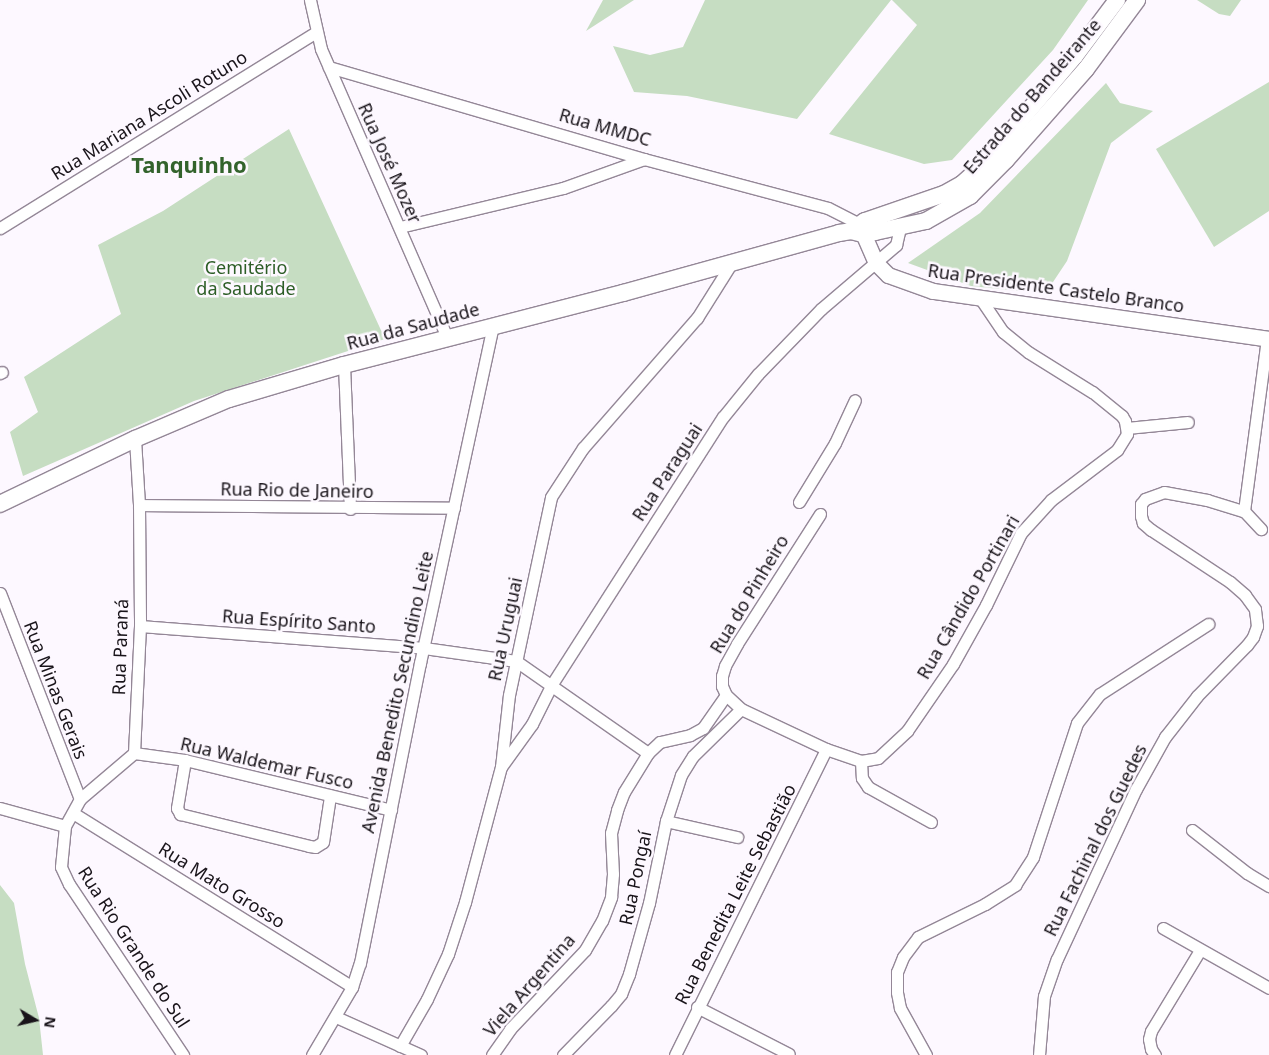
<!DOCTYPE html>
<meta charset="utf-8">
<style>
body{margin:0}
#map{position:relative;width:1269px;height:1055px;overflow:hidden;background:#fdf8ff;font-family:"Noto Sans",sans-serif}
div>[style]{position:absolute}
.green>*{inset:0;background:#c6ddc2}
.roads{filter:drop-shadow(1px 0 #948797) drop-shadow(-1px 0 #948797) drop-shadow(0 1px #948797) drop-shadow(0 -1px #948797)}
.minor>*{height:11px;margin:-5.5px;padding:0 5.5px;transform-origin:5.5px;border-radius:5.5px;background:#fff}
.tertiary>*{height:15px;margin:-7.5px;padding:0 7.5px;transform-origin:7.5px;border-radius:7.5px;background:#fff}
.secondary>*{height:16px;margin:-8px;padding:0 8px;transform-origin:8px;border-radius:8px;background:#fff}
span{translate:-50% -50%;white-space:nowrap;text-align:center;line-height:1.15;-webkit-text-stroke:5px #fdf8ff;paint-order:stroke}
.street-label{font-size:18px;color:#19141a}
.park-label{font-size:18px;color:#2d5e27}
.district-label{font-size:22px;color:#33632c;font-weight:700}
.north{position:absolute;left:10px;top:995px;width:50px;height:50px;-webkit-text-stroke:4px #fdf8ff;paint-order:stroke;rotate:99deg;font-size:14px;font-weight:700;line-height:20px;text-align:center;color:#19141a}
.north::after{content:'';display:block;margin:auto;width:18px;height:22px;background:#19141a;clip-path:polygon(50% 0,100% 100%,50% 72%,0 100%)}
</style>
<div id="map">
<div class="green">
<i style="clip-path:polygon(603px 0,634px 0,586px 31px)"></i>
<i style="clip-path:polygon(705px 0,891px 0,797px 119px,687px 96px,634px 92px,613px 46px,650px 55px,683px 47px)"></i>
<i style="clip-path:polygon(892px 0,1088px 0,1053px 50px,952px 160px,924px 164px,829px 134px,917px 25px)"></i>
<i style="clip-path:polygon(1197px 0,1241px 0,1230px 16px,1219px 14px)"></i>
<i style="clip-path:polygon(1269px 82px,1269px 211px,1214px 247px,1156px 149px)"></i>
<i style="clip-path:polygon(1106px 83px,1120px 103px,1153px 111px,1111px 143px,1067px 261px,1045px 294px,971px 286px,908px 263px,980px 213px)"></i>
<i style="clip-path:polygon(289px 129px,385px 339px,194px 401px,23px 476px,10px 432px,38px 412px,24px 377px,121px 314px,98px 245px,163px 211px)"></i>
<i style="clip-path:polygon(0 885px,14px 903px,25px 964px,39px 1018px,43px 1055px,0 1055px)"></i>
</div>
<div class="roads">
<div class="minor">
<i style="left:310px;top:0;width:50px;rotate:77.3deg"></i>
<i style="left:321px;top:49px;width:315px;rotate:66.4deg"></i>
<i style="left:329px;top:67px;width:328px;rotate:16.3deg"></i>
<i style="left:644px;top:159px;width:190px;rotate:14.9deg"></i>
<i style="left:828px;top:208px;width:35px;rotate:27deg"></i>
<i style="left:400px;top:227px;width:168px;rotate:-13.5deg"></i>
<i style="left:563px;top:188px;width:86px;rotate:-19.7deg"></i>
<i style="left:0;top:228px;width:372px;rotate:-31.8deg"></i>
<i style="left:344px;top:365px;width:144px;rotate:87.6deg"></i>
<i style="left:0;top:373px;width:2px;rotate:-27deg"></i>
<i style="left:1127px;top:428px;width:61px;rotate:-5.6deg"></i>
<i style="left:135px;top:439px;width:66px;rotate:86.5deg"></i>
<i style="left:139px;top:505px;width:121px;rotate:89.5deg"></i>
<i style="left:140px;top:626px;width:127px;rotate:92.7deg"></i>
<i style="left:134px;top:753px;width:71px;rotate:139.6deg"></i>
<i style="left:80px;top:799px;width:31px;rotate:119deg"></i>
<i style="left:65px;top:826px;width:41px;rotate:95.6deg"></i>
<i style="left:61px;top:867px;width:19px;rotate:65deg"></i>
<i style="left:69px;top:884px;width:206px;rotate:56.3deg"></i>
<i style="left:799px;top:502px;width:69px;rotate:-58.6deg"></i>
<i style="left:835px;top:443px;width:47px;rotate:-65.1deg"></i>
<i style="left:139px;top:505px;width:315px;rotate:0.5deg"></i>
<i style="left:1244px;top:511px;width:175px;rotate:-82.4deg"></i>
<i style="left:820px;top:514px;width:154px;rotate:122.6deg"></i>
<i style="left:737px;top:644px;width:25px;rotate:119deg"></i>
<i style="left:725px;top:666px;width:10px;rotate:107deg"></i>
<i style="left:722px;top:676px;width:10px;rotate:90deg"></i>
<i style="left:722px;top:686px;width:10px;rotate:66deg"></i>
<i style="left:726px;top:695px;width:21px;rotate:43deg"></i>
<i style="left:741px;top:709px;width:94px;rotate:25.2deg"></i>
<i style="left:826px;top:749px;width:37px;rotate:19deg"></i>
<i style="left:861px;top:761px;width:17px;rotate:-10deg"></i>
<i style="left:878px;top:758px;width:40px;rotate:-43deg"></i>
<i style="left:907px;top:731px;width:81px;rotate:-55.5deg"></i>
<i style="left:953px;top:664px;width:68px;rotate:-60.8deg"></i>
<i style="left:986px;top:605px;width:80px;rotate:-64.1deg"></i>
<i style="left:1021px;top:533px;width:45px;rotate:-47.7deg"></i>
<i style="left:1051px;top:500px;width:83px;rotate:-37.1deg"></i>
<i style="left:1117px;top:450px;width:19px;rotate:-58deg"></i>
<i style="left:1127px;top:434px;width:13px;rotate:-99deg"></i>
<i style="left:1125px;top:421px;width:6px;rotate:-121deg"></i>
<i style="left:1122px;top:416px;width:38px;rotate:-141deg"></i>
<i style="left:1092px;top:392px;width:75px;rotate:-148deg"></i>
<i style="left:1028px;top:352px;width:32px;rotate:-141deg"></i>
<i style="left:1003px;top:332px;width:40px;rotate:-124deg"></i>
<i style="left:0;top:593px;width:221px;rotate:68.8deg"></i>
<i style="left:140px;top:626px;width:285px;rotate:4.4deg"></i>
<i style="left:424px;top:648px;width:93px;rotate:8deg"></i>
<i style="left:516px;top:661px;width:161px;rotate:34.9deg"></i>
<i style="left:134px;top:753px;width:51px;rotate:7.8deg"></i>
<i style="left:185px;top:760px;width:212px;rotate:13.6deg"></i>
<i style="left:185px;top:760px;width:49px;rotate:99.5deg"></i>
<i style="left:177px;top:808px;width:7px;rotate:63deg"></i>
<i style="left:180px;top:814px;width:133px;rotate:13.9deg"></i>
<i style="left:309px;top:846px;width:6px;rotate:9deg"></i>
<i style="left:315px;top:847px;width:9px;rotate:-32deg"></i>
<i style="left:323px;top:842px;width:47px;rotate:-81.3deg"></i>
<i style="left:861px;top:761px;width:17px;rotate:87deg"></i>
<i style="left:862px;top:778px;width:11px;rotate:56deg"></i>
<i style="left:868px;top:787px;width:72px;rotate:29.1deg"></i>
<i style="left:501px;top:767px;width:53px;rotate:-54.2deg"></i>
<i style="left:532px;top:724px;width:45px;rotate:-63.4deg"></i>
<i style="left:552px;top:684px;width:317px;rotate:-57.4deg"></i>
<i style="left:723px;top:417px;width:55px;rotate:-50.9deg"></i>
<i style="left:758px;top:374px;width:91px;rotate:-45.9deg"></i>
<i style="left:821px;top:309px;width:99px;rotate:-40.5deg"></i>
<i style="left:896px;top:245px;width:17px;rotate:-77deg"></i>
<i style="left:0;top:808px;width:67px;rotate:15.5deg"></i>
<i style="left:73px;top:813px;width:329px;rotate:31.9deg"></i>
<i style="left:666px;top:821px;width:73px;rotate:12.7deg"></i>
<i style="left:1192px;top:830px;width:70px;rotate:38deg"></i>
<i style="left:1247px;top:873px;width:26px;rotate:31deg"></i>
<i style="left:1163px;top:928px;width:122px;rotate:29.5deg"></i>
<i style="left:697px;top:1007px;width:103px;rotate:27.1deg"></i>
<i style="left:336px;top:1017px;width:93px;rotate:24.1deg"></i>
<i style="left:400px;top:1046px;width:54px;rotate:-60.1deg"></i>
<i style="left:427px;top:999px;width:50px;rotate:-65deg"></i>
<i style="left:448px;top:954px;width:55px;rotate:-71.9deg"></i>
<i style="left:465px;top:902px;width:140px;rotate:-75.1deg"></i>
<i style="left:501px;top:767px;width:72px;rotate:-83.7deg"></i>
<i style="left:509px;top:695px;width:202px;rotate:-78deg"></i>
<i style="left:551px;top:497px;width:59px;rotate:-56.9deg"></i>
<i style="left:583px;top:448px;width:173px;rotate:-48.8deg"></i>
<i style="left:697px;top:318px;width:64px;rotate:-57.8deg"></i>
<i style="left:312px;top:1055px;width:79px;rotate:-59.5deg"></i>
<i style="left:352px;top:987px;width:25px;rotate:-72deg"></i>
<i style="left:360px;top:963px;width:306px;rotate:-78.7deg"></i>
<i style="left:420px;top:663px;width:345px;rotate:-77.8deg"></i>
<i style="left:492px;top:1055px;width:32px;rotate:-55deg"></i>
<i style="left:510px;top:1029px;width:109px;rotate:-46.5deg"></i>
<i style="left:585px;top:950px;width:34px;rotate:-60deg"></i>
<i style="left:602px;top:921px;width:26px;rotate:-69deg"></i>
<i style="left:611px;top:897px;width:23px;rotate:-85deg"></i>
<i style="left:613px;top:874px;width:41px;rotate:-92.8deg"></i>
<i style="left:611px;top:833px;width:24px;rotate:-75deg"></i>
<i style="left:617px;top:810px;width:19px;rotate:-69deg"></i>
<i style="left:624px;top:792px;width:46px;rotate:-58.4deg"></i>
<i style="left:648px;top:753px;width:16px;rotate:-43deg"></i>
<i style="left:660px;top:742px;width:31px;rotate:-13deg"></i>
<i style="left:690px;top:735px;width:15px;rotate:-28deg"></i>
<i style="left:703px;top:728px;width:40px;rotate:-55.1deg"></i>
<i style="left:563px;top:1055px;width:69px;rotate:-45.6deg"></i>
<i style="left:611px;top:1006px;width:16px;rotate:-50deg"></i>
<i style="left:621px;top:994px;width:22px;rotate:-68deg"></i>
<i style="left:629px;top:974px;width:74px;rotate:-74.3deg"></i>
<i style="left:649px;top:903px;width:84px;rotate:-78.3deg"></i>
<i style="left:666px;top:821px;width:48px;rotate:-71.9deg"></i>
<i style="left:681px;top:775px;width:22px;rotate:-58deg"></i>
<i style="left:693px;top:756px;width:67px;rotate:-44.4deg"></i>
<i style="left:675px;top:1055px;width:341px;rotate:-63.7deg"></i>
<i style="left:926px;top:1055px;width:54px;rotate:-119deg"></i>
<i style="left:900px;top:1008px;width:16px;rotate:-101deg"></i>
<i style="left:897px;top:992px;width:20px;rotate:-90deg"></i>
<i style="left:897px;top:972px;width:16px;rotate:-68deg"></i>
<i style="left:903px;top:957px;width:25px;rotate:-53deg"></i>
<i style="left:918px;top:937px;width:75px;rotate:-26.2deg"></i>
<i style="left:985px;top:904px;width:36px;rotate:-32deg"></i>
<i style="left:1015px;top:885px;width:33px;rotate:-57deg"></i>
<i style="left:1033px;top:857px;width:141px;rotate:-71.8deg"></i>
<i style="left:1077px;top:723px;width:37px;rotate:-52deg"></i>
<i style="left:1100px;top:694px;width:129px;rotate:-32.9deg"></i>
<i style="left:1039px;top:1055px;width:59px;rotate:-85.2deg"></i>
<i style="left:1044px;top:996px;width:39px;rotate:-71deg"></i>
<i style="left:1057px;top:959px;width:187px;rotate:-65.1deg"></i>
<i style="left:1136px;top:789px;width:60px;rotate:-60.9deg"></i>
<i style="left:1165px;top:737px;width:52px;rotate:-52deg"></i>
<i style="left:1197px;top:696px;width:71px;rotate:-45.6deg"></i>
<i style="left:1247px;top:645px;width:10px;rotate:-53deg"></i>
<i style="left:1253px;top:637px;width:12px;rotate:-70deg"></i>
<i style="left:1257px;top:626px;width:17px;rotate:-97deg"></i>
<i style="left:1255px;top:609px;width:17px;rotate:-126deg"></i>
<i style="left:1245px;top:595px;width:20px;rotate:-139deg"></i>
<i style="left:1230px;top:582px;width:95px;rotate:-146.6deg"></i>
<i style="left:1151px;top:530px;width:11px;rotate:-139deg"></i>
<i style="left:1143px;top:523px;width:7px;rotate:-106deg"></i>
<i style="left:1141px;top:516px;width:12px;rotate:-90deg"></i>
<i style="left:1141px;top:504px;width:6px;rotate:-51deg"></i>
<i style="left:1145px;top:499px;width:20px;rotate:-20deg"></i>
<i style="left:1164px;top:492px;width:44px;rotate:10.5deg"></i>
<i style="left:1207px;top:500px;width:39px;rotate:17deg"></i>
<i style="left:1244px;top:511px;width:25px;rotate:47deg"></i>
<i style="left:1155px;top:1055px;width:7px;rotate:-124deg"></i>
<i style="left:1151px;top:1049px;width:10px;rotate:-101deg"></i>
<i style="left:1149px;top:1039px;width:8px;rotate:-76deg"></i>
<i style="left:1151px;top:1031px;width:95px;rotate:-58.8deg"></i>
</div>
<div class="tertiary">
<i style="left:859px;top:224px;width:43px;rotate:66.4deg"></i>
<i style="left:876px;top:263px;width:17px;rotate:45deg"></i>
<i style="left:888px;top:275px;width:48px;rotate:19.6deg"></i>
<i style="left:933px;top:291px;width:339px;rotate:8.1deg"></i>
</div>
<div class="secondary">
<i style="left:851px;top:231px;width:17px;rotate:-36deg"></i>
<i style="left:865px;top:221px;width:83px;rotate:-18.9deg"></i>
<i style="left:944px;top:194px;width:21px;rotate:-29deg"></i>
<i style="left:962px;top:184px;width:24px;rotate:-42deg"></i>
<i style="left:980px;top:168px;width:147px;rotate:-49.7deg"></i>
<i style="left:1075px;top:56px;width:70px;rotate:-53.1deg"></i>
<i style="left:0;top:504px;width:150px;rotate:-25.7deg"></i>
<i style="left:135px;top:439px;width:102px;rotate:-23.1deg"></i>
<i style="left:229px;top:399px;width:120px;rotate:-16.5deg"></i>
<i style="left:344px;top:365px;width:288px;rotate:-14.5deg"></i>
<i style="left:623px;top:293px;width:224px;rotate:-15.5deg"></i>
<i style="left:839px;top:233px;width:12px;rotate:-9deg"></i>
<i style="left:851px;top:231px;width:12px;rotate:14deg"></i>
<i style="left:863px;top:234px;width:12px;rotate:-9deg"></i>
<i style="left:875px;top:232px;width:52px;rotate:-12.2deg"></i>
<i style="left:926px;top:221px;width:51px;rotate:-29.6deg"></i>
<i style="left:970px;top:196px;width:51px;rotate:-45deg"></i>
<i style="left:1006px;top:160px;width:121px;rotate:-48.7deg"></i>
<i style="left:1086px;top:69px;width:86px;rotate:-53.5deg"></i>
</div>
</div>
<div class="street-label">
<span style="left:1032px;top:96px;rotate:-49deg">Estrada do Bandeirante</span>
<span style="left:149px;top:115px;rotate:-32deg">Rua Mariana Ascoli Rotuno</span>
<span style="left:605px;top:127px;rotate:16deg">Rua MMDC</span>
<span style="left:390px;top:163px;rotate:66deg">Rua José Mozer</span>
<span style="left:1056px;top:288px;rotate:8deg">Rua Presidente Castelo Branco</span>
<span style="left:413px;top:326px;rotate:-15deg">Rua da Saudade</span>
<span style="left:667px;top:472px;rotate:-57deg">Rua Paraguai</span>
<span style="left:297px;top:490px;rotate:1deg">Rua Rio de Janeiro</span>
<span style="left:749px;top:594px;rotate:-59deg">Rua do Pinheiro</span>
<span style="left:968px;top:597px;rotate:-60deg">Rua Cândido Portinari</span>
<span style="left:299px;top:621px;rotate:4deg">Rua Espírito Santo</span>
<span style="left:505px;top:629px;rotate:-78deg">Rua Uruguai</span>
<span style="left:120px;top:647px;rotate:-88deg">Rua Paraná</span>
<span style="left:56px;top:690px;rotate:69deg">Rua Minas Gerais</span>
<span style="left:397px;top:692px;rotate:-78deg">Avenida Benedito Secundino Leite</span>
<span style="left:267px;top:763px;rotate:13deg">Rua Waldemar Fusco</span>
<span style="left:1095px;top:840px;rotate:-64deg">Rua Fachinal dos Guedes</span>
<span style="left:635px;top:878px;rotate:-78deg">Rua Pongaí</span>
<span style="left:222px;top:885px;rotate:32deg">Rua Mato Grosso</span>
<span style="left:735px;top:894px;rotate:-63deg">Rua Benedita Leite Sebastião</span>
<span style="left:134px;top:947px;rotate:57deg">Rua Rio Grande do Sul</span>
<span style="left:529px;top:985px;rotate:-49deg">Viela Argentina</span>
</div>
<div class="park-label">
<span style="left:246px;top:278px">Cemitério<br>da Saudade</span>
</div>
<div class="district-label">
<span style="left:189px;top:165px">Tanquinho</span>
</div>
<div class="north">N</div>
</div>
